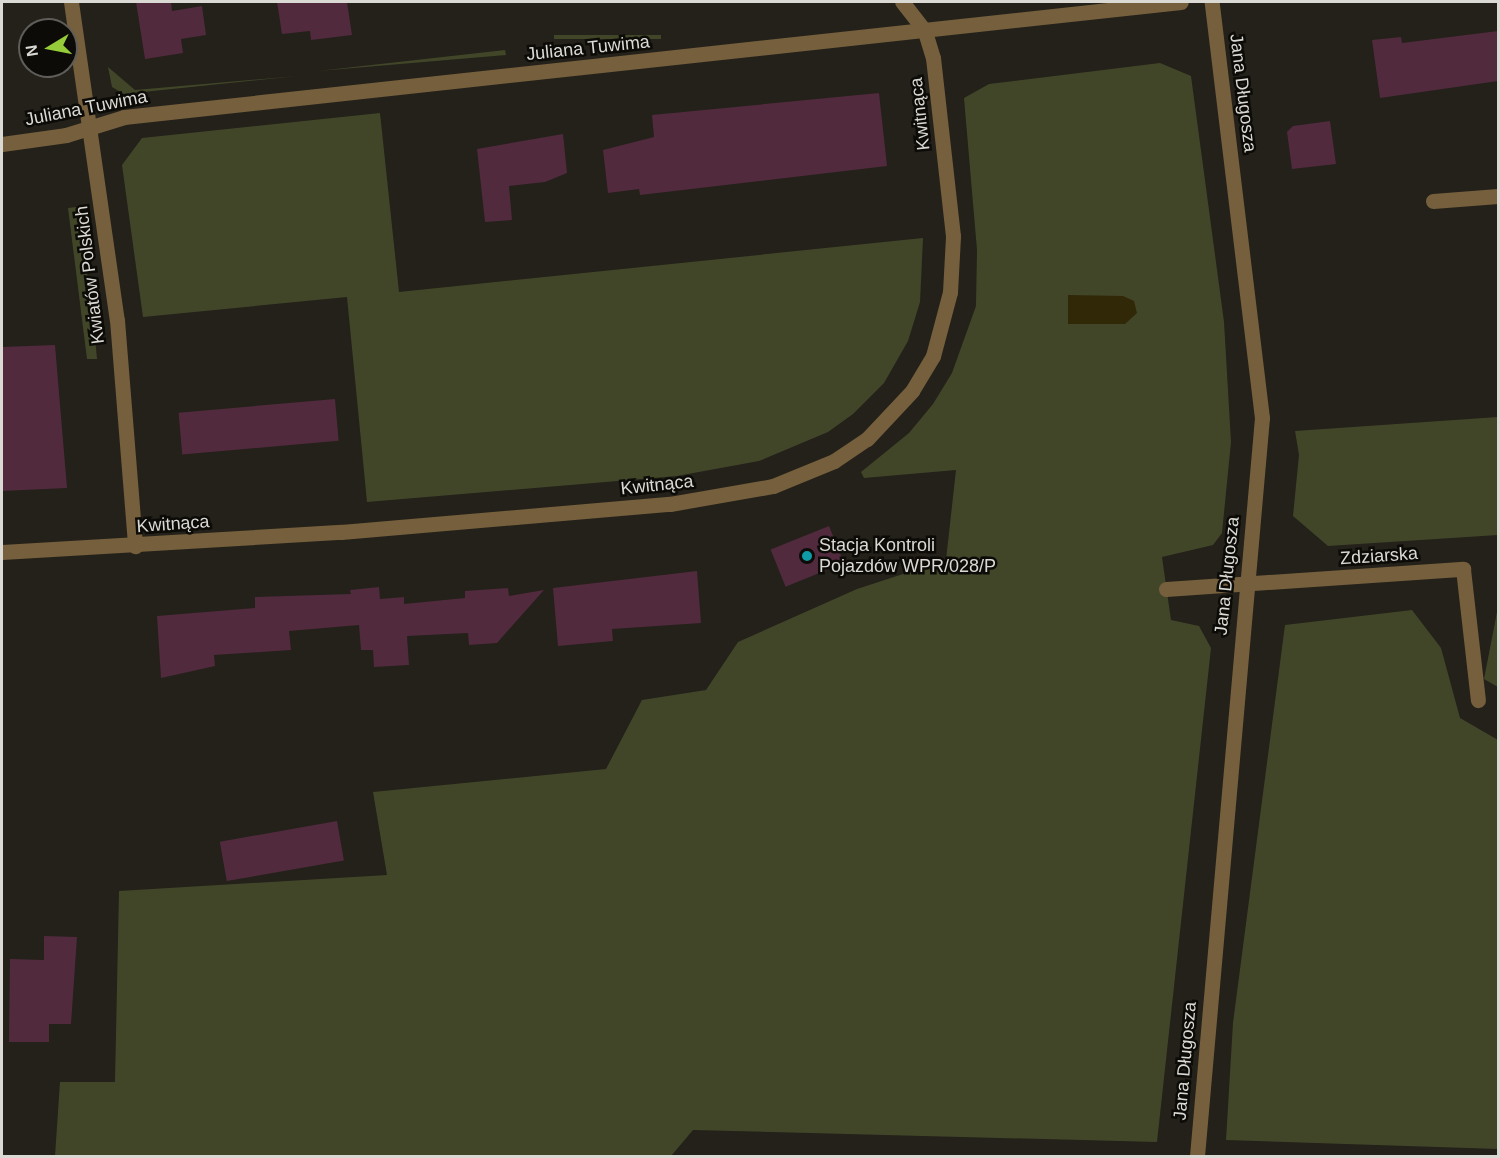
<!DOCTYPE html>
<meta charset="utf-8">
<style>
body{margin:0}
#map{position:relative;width:1500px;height:1158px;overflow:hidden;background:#232119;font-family:Arial,sans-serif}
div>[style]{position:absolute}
.green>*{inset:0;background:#424629;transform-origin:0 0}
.sand>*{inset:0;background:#302807}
.building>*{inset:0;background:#512a3e;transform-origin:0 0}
.minor>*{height:15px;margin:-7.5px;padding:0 7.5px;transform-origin:7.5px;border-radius:7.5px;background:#755f3d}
.dots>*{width:16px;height:16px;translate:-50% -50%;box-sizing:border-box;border:3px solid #0c0b07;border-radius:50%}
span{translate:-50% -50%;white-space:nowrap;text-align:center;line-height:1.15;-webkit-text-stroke:5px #0c0b07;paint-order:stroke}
.street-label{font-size:18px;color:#dad9d4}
.poi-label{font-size:18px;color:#dad9d4}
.left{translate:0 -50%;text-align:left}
.frame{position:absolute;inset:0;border:3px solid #dad9d4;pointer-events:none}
.north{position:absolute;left:18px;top:18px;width:60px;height:60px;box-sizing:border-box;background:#0c0b07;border:2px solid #5e5d59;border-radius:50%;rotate:260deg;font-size:16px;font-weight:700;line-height:24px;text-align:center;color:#dad9d4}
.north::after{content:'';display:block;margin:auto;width:21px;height:27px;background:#96cc39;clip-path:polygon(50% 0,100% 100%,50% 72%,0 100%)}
</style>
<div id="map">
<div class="green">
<i style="left:661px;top:35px;width:4px;height:107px;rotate:90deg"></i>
<i style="clip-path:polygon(505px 50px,506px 55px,318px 71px,416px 60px)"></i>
<i style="clip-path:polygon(1160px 63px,1191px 76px,1224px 322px,1231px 442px,1222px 533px,1213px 545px,1162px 557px,1171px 620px,1199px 626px,1211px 648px,1157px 1142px,693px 1130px,671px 1156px,55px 1156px,60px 1082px,115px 1082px,119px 891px,387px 875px,373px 792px,606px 769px,642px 700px,706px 690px,738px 642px,857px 589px,946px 560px,956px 470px,864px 478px,861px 472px,909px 433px,933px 404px,952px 373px,976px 306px,977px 250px,964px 98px,989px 84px)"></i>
<i style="clip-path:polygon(108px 67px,135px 90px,298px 76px,124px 94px,112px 87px)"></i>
<i style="clip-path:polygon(380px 113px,399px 292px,923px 238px,920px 302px,908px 341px,884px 383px,853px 414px,828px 432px,759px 461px,677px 476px,367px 502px,347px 297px,143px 317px,122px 165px,142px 138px)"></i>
<i style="clip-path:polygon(77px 207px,92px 305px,97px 359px,87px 359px,68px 208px)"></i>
<i style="clip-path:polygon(1498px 417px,1498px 535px,1328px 546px,1293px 516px,1299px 455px,1295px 431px)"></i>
<i style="clip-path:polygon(1498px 607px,1498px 687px,1484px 679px)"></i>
<i style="clip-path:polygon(1412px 610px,1441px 648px,1460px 718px,1498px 740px,1498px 1149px,1226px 1140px,1233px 1023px,1285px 625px)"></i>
</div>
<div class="sand">
<i style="clip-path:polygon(1068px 295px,1123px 296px,1134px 301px,1137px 313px,1125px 324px,1068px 324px)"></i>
</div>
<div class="building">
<i style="clip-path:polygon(136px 2px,171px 2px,172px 11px,202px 6px,206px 35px,181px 39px,183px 53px,145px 59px)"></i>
<i style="clip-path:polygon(277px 2px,347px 2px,352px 35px,311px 40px,310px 31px,282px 34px)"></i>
<i style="clip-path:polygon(1498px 31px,1498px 81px,1380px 98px,1372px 40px,1401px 37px,1402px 43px)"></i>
<i style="clip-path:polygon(879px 93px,887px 166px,640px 195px,639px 189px,608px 193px,603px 150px,654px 137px,652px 115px)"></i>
<i style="clip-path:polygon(1330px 121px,1336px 164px,1292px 169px,1287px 132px,1293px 126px)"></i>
<i style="clip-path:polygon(563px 134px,567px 173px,545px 182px,509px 186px,512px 220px,485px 222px,477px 149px)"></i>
<i style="clip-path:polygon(55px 345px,67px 488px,2px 491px,2px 347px)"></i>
<i style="left:335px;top:399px;width:42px;height:157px;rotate:85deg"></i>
<i style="left:829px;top:526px;width:40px;height:63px;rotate:68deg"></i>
<i style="clip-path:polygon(697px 571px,701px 623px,612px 629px,613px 641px,558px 646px,553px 588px)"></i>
<i style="clip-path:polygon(379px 587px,380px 599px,404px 597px,404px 604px,465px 598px,465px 591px,508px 588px,509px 596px,544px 590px,497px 643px,469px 645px,468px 633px,407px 636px,409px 665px,374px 667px,373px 650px,361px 650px,359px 625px,289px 631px,291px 650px,214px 655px,215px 666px,161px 678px,157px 616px,255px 608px,255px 597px,351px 594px,350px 590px)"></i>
<i style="left:337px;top:821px;width:40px;height:119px;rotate:80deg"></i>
<i style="clip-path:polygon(44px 936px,77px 937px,71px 1024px,49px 1024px,49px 1042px,9px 1042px,10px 959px,44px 960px)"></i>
</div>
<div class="minor">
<i style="left:71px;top:2px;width:321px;rotate:81.8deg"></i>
<i style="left:117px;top:320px;width:227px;rotate:85.4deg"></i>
<i style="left:2px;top:144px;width:65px;rotate:-8deg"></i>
<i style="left:66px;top:135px;width:61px;rotate:-17.2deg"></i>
<i style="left:124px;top:117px;width:1063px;rotate:-6.21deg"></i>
<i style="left:1433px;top:201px;width:65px;rotate:-4.4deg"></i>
<i style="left:2px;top:552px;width:340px;rotate:-3.4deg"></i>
<i style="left:341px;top:532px;width:330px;rotate:-4.9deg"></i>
<i style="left:670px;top:504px;width:105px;rotate:-9.9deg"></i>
<i style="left:773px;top:486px;width:66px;rotate:-22.3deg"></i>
<i style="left:834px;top:461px;width:40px;rotate:-34deg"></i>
<i style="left:867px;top:439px;width:66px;rotate:-46.8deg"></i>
<i style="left:912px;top:391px;width:41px;rotate:-59deg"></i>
<i style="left:933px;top:356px;width:66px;rotate:-75.1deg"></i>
<i style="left:950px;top:292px;width:56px;rotate:-86.9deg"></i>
<i style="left:953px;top:236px;width:179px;rotate:-96.4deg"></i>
<i style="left:933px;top:58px;width:28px;rotate:-107deg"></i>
<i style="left:925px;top:31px;width:37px;rotate:-128deg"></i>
<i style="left:1166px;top:589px;width:298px;rotate:-3.9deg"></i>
<i style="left:1463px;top:569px;width:132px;rotate:83.5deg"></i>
<i style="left:1197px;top:1156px;width:741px;rotate:-84.97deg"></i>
<i style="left:1262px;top:418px;width:419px;rotate:-96.9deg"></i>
</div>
<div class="dots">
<i style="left:807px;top:556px;background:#0f9aa8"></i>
</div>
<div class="street-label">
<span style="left:588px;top:48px;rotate:-6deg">Juliana Tuwima</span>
<span style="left:1243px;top:93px;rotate:83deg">Jana Długosza</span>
<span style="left:86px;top:108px;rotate:-11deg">Juliana Tuwima</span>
<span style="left:920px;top:114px;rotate:-96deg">Kwitnąca</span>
<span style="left:90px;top:275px;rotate:-97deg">Kwiatów Polskich</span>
<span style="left:657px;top:485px;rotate:-6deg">Kwitnąca</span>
<span style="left:173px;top:524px;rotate:-4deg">Kwitnąca</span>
<span style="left:1379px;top:556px;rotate:-4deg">Zdziarska</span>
<span style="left:1227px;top:576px;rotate:-84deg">Jana Długosza</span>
<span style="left:1185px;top:1061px;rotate:-85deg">Jana Długosza</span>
</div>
<div class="poi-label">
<span class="left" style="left:819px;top:556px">Stacja Kontroli<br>Pojazdów WPR/028/P</span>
</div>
<div class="frame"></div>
<div class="north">N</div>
</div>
